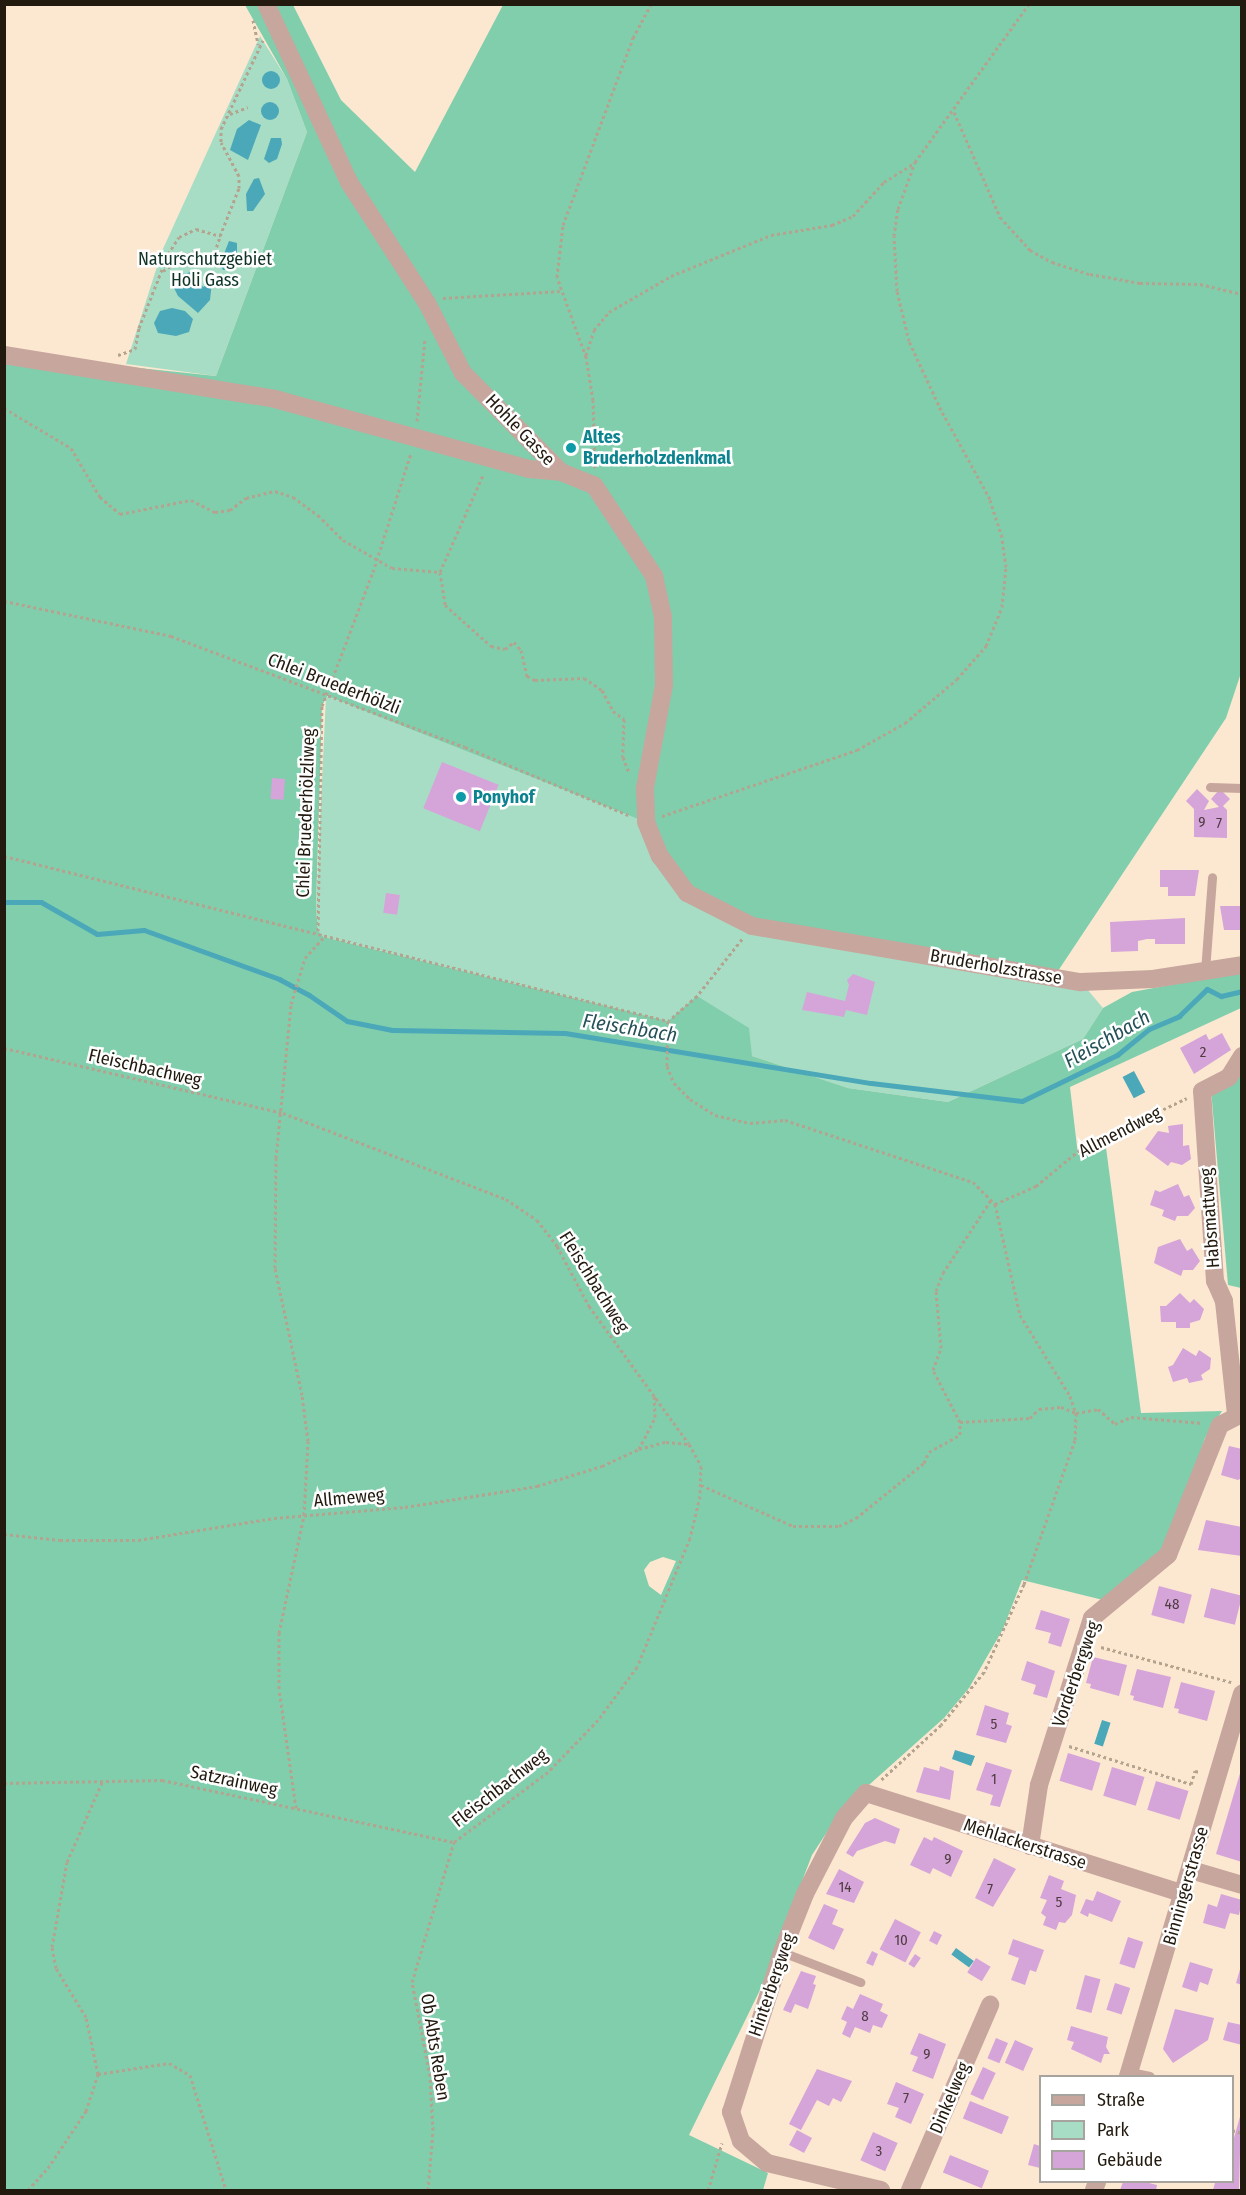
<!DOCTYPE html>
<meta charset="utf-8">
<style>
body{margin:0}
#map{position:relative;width:1246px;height:2195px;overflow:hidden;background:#fce8d0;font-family:"Fira Sans Condensed",sans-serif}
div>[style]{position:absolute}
.green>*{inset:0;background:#a8ddc5}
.forest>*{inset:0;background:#81cead}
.water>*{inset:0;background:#4aa8b9;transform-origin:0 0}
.round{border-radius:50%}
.stream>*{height:5px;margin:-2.5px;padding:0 2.5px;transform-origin:2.5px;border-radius:2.5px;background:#4aa8b9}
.building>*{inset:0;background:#d5a4d9;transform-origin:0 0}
.path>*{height:3px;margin-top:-1.5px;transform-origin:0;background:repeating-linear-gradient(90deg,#b3a38f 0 3px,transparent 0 6px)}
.service>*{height:9px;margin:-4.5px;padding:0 4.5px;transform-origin:4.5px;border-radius:4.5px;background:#c7a69d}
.minor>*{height:18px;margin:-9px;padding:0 9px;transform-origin:9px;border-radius:9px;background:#c7a69d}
.dots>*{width:16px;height:16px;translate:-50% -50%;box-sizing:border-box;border:3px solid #fff;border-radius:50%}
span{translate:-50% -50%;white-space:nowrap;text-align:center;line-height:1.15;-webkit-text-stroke:5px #fff;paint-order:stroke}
.number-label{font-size:15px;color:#4f3c41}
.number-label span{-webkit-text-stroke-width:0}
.park-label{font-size:18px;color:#0f3325}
.street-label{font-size:18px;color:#221a0e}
.culture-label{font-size:18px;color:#0d838f;font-weight:700}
.left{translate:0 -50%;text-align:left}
.water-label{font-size:20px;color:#265058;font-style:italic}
.frame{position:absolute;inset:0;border:6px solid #221a0e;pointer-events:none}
.legend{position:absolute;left:1039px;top:2075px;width:195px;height:108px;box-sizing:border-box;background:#fff;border:2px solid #a7a39f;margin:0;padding:8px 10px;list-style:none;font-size:18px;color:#221a0e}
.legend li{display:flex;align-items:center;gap:12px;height:30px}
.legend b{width:30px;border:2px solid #a7a39f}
</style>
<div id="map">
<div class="green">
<i style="clip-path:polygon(260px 36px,287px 79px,307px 132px,216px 376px,126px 364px,162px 251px)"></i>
<i style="clip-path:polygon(326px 696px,1081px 982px,1103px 1008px,1083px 1039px,948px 1102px,848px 1088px,752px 1056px,668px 1021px,324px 937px,318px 931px,316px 908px)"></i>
</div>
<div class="forest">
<i style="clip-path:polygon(evenodd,245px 5px,293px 5px,341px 100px,415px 172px,503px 5px,1241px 5px,1241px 673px,1226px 718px,1054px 977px,752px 926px,687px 893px,646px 822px,327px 696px,322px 706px,316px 908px,318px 931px,324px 937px,668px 1021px,697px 996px,749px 1028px,752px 1056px,848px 1088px,948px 1102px,1083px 1039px,1103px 1008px,1132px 992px,1241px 972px,1241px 1008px,1070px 1087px,1078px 1155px,1105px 1140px,1141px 1413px,1222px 1411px,1205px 1438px,1175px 1528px,1159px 1556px,1103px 1600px,1022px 1580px,1003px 1629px,969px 1688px,944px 1718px,842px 1809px,812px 1855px,761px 1988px,689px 2135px,768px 2173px,763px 2190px,5px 2190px,4px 354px,216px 376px,307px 132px,287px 79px,245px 5px,663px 1557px,676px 1561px,661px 1595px,649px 1586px,644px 1570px,650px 1562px,663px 1557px)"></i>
<i style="clip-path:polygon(1241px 1066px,1241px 1288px,1228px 1285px,1211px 1090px)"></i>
</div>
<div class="water">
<i class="round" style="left:262px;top:71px;width:18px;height:18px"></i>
<i class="round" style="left:261px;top:102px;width:18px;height:18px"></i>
<i style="clip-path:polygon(249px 120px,261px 125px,248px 160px,230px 150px,237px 129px)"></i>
<i style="clip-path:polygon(271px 138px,281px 138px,282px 144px,277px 159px,269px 163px,264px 159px)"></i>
<i style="clip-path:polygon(259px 178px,265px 194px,253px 211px,247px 211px,246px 194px,254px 179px)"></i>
<i style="clip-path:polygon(229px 241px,237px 243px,237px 259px,230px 270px,223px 270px,220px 264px)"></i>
<i style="clip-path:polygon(191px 272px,203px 287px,212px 282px,210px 300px,198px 313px,178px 296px,172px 284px,179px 275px)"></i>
<i style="clip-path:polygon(172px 308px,185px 311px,193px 319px,189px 332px,176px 336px,158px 333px,154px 323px,160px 311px)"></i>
<i style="left:1134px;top:1071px;width:24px;height:13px;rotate:62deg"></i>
<i style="left:1102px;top:1720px;width:9px;height:25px;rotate:18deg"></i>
<i style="clip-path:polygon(955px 1750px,975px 1756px,971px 1766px,952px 1759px)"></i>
<i style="left:956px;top:1948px;width:22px;height:8px;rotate:36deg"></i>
</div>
<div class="stream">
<i style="left:4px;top:902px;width:37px"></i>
<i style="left:41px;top:902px;width:64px;rotate:29.7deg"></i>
<i style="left:97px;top:934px;width:47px;rotate:-4.9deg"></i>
<i style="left:144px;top:930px;width:144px;rotate:19.9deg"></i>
<i style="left:279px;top:979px;width:34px;rotate:28deg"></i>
<i style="left:309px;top:995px;width:46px;rotate:34.4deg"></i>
<i style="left:347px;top:1021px;width:46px;rotate:11.3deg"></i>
<i style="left:392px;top:1030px;width:173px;rotate:1deg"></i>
<i style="left:565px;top:1033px;width:310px;rotate:9.3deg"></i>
<i style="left:871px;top:1083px;width:152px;rotate:6.8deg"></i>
<i style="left:1022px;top:1101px;width:106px;rotate:-25.8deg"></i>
<i style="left:1117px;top:1055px;width:41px;rotate:-39.1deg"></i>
<i style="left:1149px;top:1029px;width:33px;rotate:-23deg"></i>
<i style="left:1179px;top:1016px;width:39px;rotate:-44deg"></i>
<i style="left:1207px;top:989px;width:16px;rotate:27deg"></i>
<i style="left:1221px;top:996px;width:22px;rotate:-13deg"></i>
</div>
<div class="building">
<i style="left:442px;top:762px;width:61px;height:50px;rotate:22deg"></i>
<i style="left:272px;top:778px;width:13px;height:21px;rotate:4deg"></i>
<i style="clip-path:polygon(1197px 789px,1209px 801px,1204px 810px,1219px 807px,1211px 799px,1220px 789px,1230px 799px,1223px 806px,1227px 810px,1227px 838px,1194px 837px,1194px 809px,1186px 801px)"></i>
<i style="clip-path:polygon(1160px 870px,1199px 870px,1195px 896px,1168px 896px,1168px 887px,1160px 887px)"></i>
<i style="left:386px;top:893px;width:14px;height:20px;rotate:8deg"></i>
<i style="clip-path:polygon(1220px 906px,1242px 906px,1242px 930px,1224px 930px)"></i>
<i style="clip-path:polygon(1185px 918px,1185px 944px,1155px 944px,1155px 939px,1147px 939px,1138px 941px,1138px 951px,1111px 952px,1110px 922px)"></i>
<i style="clip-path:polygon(853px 974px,875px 982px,867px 1015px,846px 1010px,844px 1017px,802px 1010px,807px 992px,845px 1001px,849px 985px,847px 980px)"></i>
<i style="clip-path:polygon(1222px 1033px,1231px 1050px,1194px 1074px,1180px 1048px,1206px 1034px,1209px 1040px)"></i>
<i style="clip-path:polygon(1183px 1124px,1183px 1146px,1189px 1145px,1191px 1159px,1182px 1165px,1171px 1162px,1168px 1166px,1145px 1149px,1158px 1131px,1169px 1133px,1168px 1126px)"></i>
<i style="clip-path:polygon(1178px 1184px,1184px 1197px,1189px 1195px,1195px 1208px,1188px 1216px,1177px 1216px,1175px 1221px,1162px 1216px,1164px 1210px,1150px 1205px,1155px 1190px,1160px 1192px)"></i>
<i style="clip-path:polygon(1180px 1239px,1187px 1251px,1192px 1248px,1200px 1261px,1193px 1270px,1183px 1270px,1181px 1276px,1154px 1263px,1158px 1247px)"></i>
<i style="clip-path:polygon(1180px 1293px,1190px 1303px,1194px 1299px,1204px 1309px,1200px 1320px,1190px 1323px,1190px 1328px,1176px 1328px,1176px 1322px,1161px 1322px,1160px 1306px,1166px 1306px)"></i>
<i style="clip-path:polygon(1183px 1348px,1196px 1356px,1199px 1350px,1211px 1358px,1210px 1369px,1201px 1375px,1203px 1380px,1189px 1383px,1187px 1378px,1173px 1382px,1168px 1367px,1173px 1365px)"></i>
<i style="clip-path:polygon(1229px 1446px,1242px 1449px,1242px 1478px,1238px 1480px,1221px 1475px)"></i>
<i style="clip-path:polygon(1206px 1520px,1242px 1527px,1242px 1556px,1198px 1550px)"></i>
<i style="left:1159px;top:1586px;width:34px;height:30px;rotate:15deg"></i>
<i style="left:1211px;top:1588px;width:32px;height:30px;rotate:14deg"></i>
<i style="clip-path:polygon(1041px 1610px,1070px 1619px,1061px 1647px,1048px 1643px,1051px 1633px,1035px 1629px)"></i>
<i style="clip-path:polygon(1093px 1657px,1127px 1665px,1119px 1696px,1090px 1688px,1091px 1684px,1086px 1683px)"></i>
<i style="clip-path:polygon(1027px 1661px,1055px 1671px,1047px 1698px,1033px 1694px,1036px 1685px,1021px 1680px)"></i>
<i style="clip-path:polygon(1137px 1669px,1171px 1677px,1163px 1708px,1133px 1700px,1134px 1696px,1130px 1695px)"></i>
<i style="clip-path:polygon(1181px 1682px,1215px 1691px,1207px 1721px,1178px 1713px,1179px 1709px,1174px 1708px)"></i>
<i style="clip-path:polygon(985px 1705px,1009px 1713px,1006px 1724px,1012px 1726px,1006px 1743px,976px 1735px)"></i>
<i style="left:1068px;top:1753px;width:34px;height:29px;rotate:17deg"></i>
<i style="clip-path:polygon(986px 1762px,1012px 1770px,1000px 1807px,990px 1805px,993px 1795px,976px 1790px)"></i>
<i style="clip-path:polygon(940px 1766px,954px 1771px,950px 1800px,916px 1792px,924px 1767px,939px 1771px)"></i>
<i style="left:1112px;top:1767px;width:34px;height:30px;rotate:17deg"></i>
<i style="clip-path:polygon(1241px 1770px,1242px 1770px,1242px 1862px,1216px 1854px)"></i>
<i style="left:1156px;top:1781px;width:34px;height:30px;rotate:17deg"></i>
<i style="clip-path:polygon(875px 1818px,900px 1829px,895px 1844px,885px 1841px,857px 1851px,853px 1857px,846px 1853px,865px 1823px)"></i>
<i style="clip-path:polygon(924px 1837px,932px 1841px,934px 1837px,963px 1851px,951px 1877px,933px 1868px,930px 1874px,910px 1865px)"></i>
<i style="clip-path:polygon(994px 1858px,1016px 1869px,993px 1907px,975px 1898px)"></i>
<i style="clip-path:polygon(839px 1869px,864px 1882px,854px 1903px,826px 1894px)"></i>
<i style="clip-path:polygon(1049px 1875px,1064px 1881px,1061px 1889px,1076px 1895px,1072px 1915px,1065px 1923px,1059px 1922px,1056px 1930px,1043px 1925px,1046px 1917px,1041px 1913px,1047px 1900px,1040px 1898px)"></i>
<i style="clip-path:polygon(1097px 1891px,1121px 1901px,1112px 1922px,1089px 1913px,1088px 1917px,1080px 1913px,1086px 1899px,1093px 1901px)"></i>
<i style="clip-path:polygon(1221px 1894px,1242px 1900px,1239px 1915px,1230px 1913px,1225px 1929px,1203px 1923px,1208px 1904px,1217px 1907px)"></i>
<i style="clip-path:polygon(824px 1904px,838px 1910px,832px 1924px,844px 1929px,834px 1950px,808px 1938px)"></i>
<i style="left:895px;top:1919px;width:29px;height:34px;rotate:27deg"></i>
<i style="left:934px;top:1931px;width:9px;height:11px;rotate:27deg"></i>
<i style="left:1128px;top:1937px;width:16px;height:28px;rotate:18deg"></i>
<i style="clip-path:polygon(1013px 1939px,1044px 1950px,1036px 1972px,1030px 1970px,1025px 1985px,1011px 1980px,1019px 1958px,1008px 1954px)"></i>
<i style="clip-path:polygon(872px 1951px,878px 1954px,873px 1966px,866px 1963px)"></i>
<i style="left:915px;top:1954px;width:7px;height:12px;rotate:34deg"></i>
<i style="left:976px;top:1958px;width:17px;height:17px;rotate:31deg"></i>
<i style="clip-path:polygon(1190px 1962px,1213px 1969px,1208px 1985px,1200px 1982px,1197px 1992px,1182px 1987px)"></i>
<i style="clip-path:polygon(1241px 1966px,1242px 1966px,1242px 1985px,1236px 1983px)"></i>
<i style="clip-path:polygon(801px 1971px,816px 1976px,813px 1984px,816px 1985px,808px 2009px,795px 2004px,791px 2013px,783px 2010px)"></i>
<i style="left:1085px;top:1975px;width:16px;height:35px;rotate:15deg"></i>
<i style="left:1115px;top:1983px;width:16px;height:28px;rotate:18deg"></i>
<i style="clip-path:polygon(860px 1994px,883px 2004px,880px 2011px,888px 2015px,882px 2028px,873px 2025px,870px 2033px,855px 2027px,850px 2038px,842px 2034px,847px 2022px,841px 2019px,847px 2006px,853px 2009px)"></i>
<i style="clip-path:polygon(1175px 2009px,1214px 2018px,1208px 2040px,1173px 2063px,1163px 2049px)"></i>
<i style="clip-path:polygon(1228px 2022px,1242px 2025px,1242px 2045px,1223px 2040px)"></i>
<i style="clip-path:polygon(1071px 2026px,1108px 2037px,1106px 2047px,1110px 2054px,1104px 2054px,1101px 2063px,1071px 2049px,1074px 2042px,1067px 2040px)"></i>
<i style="clip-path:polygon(919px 2033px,946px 2044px,933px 2079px,912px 2071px,918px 2057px,910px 2054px)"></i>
<i style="left:996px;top:2038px;width:13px;height:22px;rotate:23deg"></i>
<i style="left:1015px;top:2040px;width:20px;height:25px;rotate:24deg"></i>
<i style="left:983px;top:2067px;width:14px;height:30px;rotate:25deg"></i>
<i style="clip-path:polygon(817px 2069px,852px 2081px,841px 2102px,833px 2098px,829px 2106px,817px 2100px,801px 2130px,789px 2124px)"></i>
<i style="clip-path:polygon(896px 2082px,924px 2094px,911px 2124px,895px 2117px,899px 2108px,887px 2104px)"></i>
<i style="left:970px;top:2101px;width:42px;height:19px;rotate:22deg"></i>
<i style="clip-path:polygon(1241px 2113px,1239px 2190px,1213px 2190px,1215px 2183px,1232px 2182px,1232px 2145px)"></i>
<i style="left:797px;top:2130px;width:17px;height:17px;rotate:28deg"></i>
<i style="left:873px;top:2132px;width:27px;height:31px;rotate:24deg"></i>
<i style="clip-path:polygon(1034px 2144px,1040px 2146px,1040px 2168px,1028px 2165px)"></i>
<i style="left:950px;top:2155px;width:42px;height:19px;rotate:22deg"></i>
<i style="clip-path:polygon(1123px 2182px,1145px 2182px,1157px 2185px,1156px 2190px,1120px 2190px)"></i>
</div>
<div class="path">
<i style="left:253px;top:20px;width:25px;rotate:78deg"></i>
<i style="left:954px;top:112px;width:115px;rotate:66.3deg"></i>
<i style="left:1000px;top:217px;width:45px;rotate:47.7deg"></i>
<i style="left:1030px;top:250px;width:25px;rotate:29deg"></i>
<i style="left:1052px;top:262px;width:40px;rotate:18deg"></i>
<i style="left:1090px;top:274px;width:51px;rotate:10.2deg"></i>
<i style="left:1140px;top:283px;width:60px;rotate:1deg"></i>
<i style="left:1200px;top:284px;width:43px;rotate:13.4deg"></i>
<i style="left:230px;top:114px;width:19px;rotate:-21deg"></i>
<i style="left:163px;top:271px;width:37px;rotate:-33deg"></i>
<i style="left:194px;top:251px;width:21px;rotate:37deg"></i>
<i style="left:211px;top:264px;width:29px;rotate:-72deg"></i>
<i style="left:443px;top:298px;width:117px;rotate:-3.4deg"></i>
<i style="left:118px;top:355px;width:18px;rotate:-19deg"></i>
<i style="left:135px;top:349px;width:21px;rotate:-79deg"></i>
<i style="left:139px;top:328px;width:79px;rotate:-68.6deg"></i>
<i style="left:168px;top:254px;width:20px;rotate:-57deg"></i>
<i style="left:179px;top:237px;width:19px;rotate:-25deg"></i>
<i style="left:196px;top:229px;width:25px;rotate:16deg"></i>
<i style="left:220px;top:236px;width:52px;rotate:-68.4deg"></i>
<i style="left:239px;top:188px;width:12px;rotate:-90deg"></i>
<i style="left:239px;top:176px;width:38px;rotate:-118deg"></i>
<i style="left:221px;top:142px;width:13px;rotate:-90deg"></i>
<i style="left:221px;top:129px;width:98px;rotate:-64.7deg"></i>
<i style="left:586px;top:355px;width:26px;rotate:-72deg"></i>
<i style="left:594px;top:330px;width:23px;rotate:-50deg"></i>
<i style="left:609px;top:312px;width:72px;rotate:-30.1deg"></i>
<i style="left:671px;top:276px;width:108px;rotate:-22.3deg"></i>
<i style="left:771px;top:235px;width:62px;rotate:-9.3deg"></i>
<i style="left:832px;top:225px;width:23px;rotate:-23deg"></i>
<i style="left:853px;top:216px;width:46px;rotate:-47.6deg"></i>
<i style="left:884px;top:182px;width:36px;rotate:-32deg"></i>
<i style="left:4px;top:408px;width:78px;rotate:30.8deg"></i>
<i style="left:71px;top:448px;width:57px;rotate:59.4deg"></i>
<i style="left:100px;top:497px;width:26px;rotate:40deg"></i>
<i style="left:120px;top:514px;width:72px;rotate:-11.2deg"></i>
<i style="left:191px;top:500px;width:27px;rotate:27deg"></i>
<i style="left:215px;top:512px;width:15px;rotate:-8deg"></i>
<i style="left:230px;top:510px;width:20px;rotate:-37deg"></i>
<i style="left:246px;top:498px;width:30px;rotate:-14deg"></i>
<i style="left:275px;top:491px;width:19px;rotate:18deg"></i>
<i style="left:293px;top:497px;width:31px;rotate:36deg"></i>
<i style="left:318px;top:515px;width:35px;rotate:45deg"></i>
<i style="left:343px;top:540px;width:56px;rotate:29.7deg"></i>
<i style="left:392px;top:568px;width:48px;rotate:4.8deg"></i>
<i style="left:440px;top:572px;width:106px;rotate:-66.1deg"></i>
<i style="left:417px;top:421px;width:83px;rotate:-84.5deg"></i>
<i style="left:595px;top:468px;width:68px;rotate:-91.7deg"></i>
<i style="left:593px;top:400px;width:44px;rotate:-99.2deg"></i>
<i style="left:586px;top:357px;width:85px;rotate:-109.9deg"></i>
<i style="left:557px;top:277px;width:52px;rotate:-83.4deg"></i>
<i style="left:563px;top:225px;width:200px;rotate:-69.5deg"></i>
<i style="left:633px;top:38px;width:38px;rotate:-62deg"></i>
<i style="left:440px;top:572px;width:33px;rotate:81deg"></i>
<i style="left:445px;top:605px;width:62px;rotate:41.7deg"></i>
<i style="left:491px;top:646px;width:14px;rotate:12deg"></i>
<i style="left:505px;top:649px;width:11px;rotate:-38deg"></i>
<i style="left:514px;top:642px;width:11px;rotate:49deg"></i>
<i style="left:521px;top:650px;width:27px;rotate:77deg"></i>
<i style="left:527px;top:676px;width:9px;rotate:27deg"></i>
<i style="left:535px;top:680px;width:49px;rotate:-2.3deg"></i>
<i style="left:584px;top:678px;width:22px;rotate:34deg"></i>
<i style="left:602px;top:690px;width:24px;rotate:62deg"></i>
<i style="left:613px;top:711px;width:14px;rotate:36deg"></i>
<i style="left:624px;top:719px;width:38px;rotate:92deg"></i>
<i style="left:623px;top:757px;width:17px;rotate:69deg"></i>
<i style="left:4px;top:601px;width:171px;rotate:11.8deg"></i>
<i style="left:171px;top:636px;width:314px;rotate:20.7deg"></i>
<i style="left:465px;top:747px;width:177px;rotate:22.6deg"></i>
<i style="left:662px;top:816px;width:206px;rotate:-18.7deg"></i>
<i style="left:857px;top:750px;width:55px;rotate:-29.4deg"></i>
<i style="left:905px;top:723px;width:68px;rotate:-40.2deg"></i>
<i style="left:957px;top:679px;width:44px;rotate:-48.7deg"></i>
<i style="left:986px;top:646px;width:42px;rotate:-67.7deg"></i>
<i style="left:1002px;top:607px;width:40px;rotate:-84.3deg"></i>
<i style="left:1006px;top:567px;width:30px;rotate:-98deg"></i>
<i style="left:1002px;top:537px;width:40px;rotate:-108deg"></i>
<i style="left:990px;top:499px;width:102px;rotate:-118.8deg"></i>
<i style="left:941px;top:410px;width:76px;rotate:-114.9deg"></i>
<i style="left:909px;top:341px;width:51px;rotate:-103.5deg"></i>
<i style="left:897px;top:291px;width:55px;rotate:-93.1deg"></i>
<i style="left:894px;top:236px;width:27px;rotate:-82deg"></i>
<i style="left:898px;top:209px;width:50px;rotate:-70.1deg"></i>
<i style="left:915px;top:162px;width:195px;rotate:-54.2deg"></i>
<i style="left:4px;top:856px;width:684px;rotate:13.96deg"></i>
<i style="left:318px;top:931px;width:225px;rotate:-89deg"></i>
<i style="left:322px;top:706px;width:143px;rotate:-69.2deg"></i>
<i style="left:373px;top:572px;width:125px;rotate:-72.3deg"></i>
<i style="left:742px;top:939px;width:73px;rotate:128.3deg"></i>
<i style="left:697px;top:996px;width:38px;rotate:139deg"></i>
<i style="left:668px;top:1021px;width:45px;rotate:91.3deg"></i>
<i style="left:667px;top:1066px;width:18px;rotate:68deg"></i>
<i style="left:674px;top:1083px;width:23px;rotate:45deg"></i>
<i style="left:690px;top:1099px;width:30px;rotate:33deg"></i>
<i style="left:715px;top:1115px;width:36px;rotate:13deg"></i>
<i style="left:750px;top:1123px;width:35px;rotate:-5deg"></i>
<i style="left:785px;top:1120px;width:198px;rotate:18.3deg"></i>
<i style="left:973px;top:1182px;width:31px;rotate:45deg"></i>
<i style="left:995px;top:1204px;width:114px;rotate:77.3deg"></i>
<i style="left:1020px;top:1315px;width:95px;rotate:58.3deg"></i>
<i style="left:1070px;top:1396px;width:18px;rotate:71deg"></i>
<i style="left:1076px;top:1413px;width:27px;rotate:92deg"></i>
<i style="left:1075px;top:1440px;width:153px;rotate:109.5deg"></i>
<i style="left:1024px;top:1584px;width:97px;rotate:114.4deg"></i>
<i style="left:984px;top:1672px;width:68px;rotate:129.1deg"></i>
<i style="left:941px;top:1725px;width:81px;rotate:137.5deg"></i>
<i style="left:4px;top:1048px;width:286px;rotate:13.1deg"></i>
<i style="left:283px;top:1113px;width:239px;rotate:21.1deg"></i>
<i style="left:506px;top:1199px;width:37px;rotate:34deg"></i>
<i style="left:537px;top:1220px;width:33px;rotate:52deg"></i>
<i style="left:557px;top:1246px;width:68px;rotate:61.9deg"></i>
<i style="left:589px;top:1306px;width:170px;rotate:54.1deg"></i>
<i style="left:689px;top:1444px;width:25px;rotate:61deg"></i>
<i style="left:701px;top:1466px;width:30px;rotate:92deg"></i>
<i style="left:700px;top:1496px;width:43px;rotate:103.4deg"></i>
<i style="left:690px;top:1538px;width:139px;rotate:112.3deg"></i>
<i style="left:637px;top:1667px;width:66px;rotate:126.3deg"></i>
<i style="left:598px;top:1720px;width:72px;rotate:133.9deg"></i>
<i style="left:548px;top:1772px;width:117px;rotate:143.3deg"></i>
<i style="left:995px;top:1204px;width:45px;rotate:-23.7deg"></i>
<i style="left:1036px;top:1186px;width:60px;rotate:-39.6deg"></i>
<i style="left:1082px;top:1148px;width:116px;rotate:-25.5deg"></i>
<i style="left:960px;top:1422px;width:70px;rotate:-3.3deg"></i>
<i style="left:1030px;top:1418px;width:13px;rotate:-45deg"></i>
<i style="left:1039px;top:1409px;width:22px;rotate:-5deg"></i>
<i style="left:1061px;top:1407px;width:16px;rotate:22deg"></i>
<i style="left:1076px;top:1413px;width:22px;rotate:-10deg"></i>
<i style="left:1098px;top:1409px;width:23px;rotate:41deg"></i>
<i style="left:1115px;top:1424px;width:17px;rotate:-24deg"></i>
<i style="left:1131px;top:1417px;width:72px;rotate:4.8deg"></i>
<i style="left:639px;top:1449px;width:36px;rotate:-63deg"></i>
<i style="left:655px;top:1417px;width:23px;rotate:-92deg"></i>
<i style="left:701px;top:1485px;width:101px;rotate:24deg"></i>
<i style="left:793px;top:1526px;width:46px"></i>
<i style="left:839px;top:1526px;width:19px;rotate:-25deg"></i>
<i style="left:856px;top:1518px;width:87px;rotate:-39deg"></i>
<i style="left:924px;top:1463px;width:12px;rotate:-66deg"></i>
<i style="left:929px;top:1452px;width:35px;rotate:-29deg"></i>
<i style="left:960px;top:1435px;width:13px;rotate:-90deg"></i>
<i style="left:960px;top:1422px;width:59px;rotate:-117.4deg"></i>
<i style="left:933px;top:1370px;width:23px;rotate:-70deg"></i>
<i style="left:941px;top:1348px;width:57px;rotate:-95deg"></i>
<i style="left:936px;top:1291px;width:19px;rotate:-69deg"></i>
<i style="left:943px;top:1273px;width:87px;rotate:-56.7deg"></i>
<i style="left:4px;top:1534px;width:56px;rotate:6.1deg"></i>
<i style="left:60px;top:1540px;width:78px"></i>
<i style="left:138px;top:1540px;width:138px;rotate:-9.2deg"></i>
<i style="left:274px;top:1518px;width:131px;rotate:-4.8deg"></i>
<i style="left:405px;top:1507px;width:134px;rotate:-9deg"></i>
<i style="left:537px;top:1486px;width:68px;rotate:-17.1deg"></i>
<i style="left:602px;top:1466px;width:41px;rotate:-24.7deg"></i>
<i style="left:639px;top:1449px;width:28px;rotate:-15deg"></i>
<i style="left:666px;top:1442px;width:23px;rotate:5deg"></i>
<i style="left:1101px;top:1647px;width:135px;rotate:15.1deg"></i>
<i style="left:1069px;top:1746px;width:128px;rotate:17.3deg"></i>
<i style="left:1191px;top:1784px;width:14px;rotate:-73deg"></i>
<i style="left:1195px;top:1771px;width:5px;rotate:11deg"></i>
<i style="left:4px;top:1783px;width:158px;rotate:-1.1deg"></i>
<i style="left:162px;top:1780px;width:299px;rotate:12deg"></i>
<i style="left:296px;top:1808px;width:120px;rotate:-98.1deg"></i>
<i style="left:279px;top:1689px;width:56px;rotate:-90deg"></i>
<i style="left:279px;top:1633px;width:121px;rotate:-78deg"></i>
<i style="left:304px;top:1515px;width:74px;rotate:-86.9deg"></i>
<i style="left:308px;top:1441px;width:46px;rotate:-97.4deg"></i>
<i style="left:302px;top:1395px;width:130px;rotate:-102deg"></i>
<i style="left:275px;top:1268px;width:110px;rotate:-89.5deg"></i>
<i style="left:276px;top:1158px;width:155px;rotate:-84.4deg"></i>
<i style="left:291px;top:1004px;width:48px;rotate:-73.1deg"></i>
<i style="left:305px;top:958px;width:28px;rotate:-48deg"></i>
<i style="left:98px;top:2074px;width:72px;rotate:-8.8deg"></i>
<i style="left:169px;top:2063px;width:24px;rotate:30deg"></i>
<i style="left:190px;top:2075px;width:121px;rotate:72.6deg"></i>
<i style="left:1232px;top:2130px;width:10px;rotate:17deg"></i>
<i style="left:28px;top:2190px;width:30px;rotate:-48deg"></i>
<i style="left:48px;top:2168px;width:69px;rotate:-56.3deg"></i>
<i style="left:86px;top:2111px;width:39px;rotate:-72deg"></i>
<i style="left:98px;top:2074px;width:58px;rotate:-101.9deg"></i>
<i style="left:86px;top:2017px;width:57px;rotate:-121.5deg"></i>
<i style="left:56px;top:1968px;width:21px;rotate:-101deg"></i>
<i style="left:52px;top:1947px;width:86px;rotate:-80deg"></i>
<i style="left:67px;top:1862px;width:90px;rotate:-66.3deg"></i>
<i style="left:428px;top:2190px;width:60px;rotate:-85.2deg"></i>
<i style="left:433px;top:2130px;width:54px;rotate:-93.2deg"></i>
<i style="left:430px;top:2076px;width:96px;rotate:-100.8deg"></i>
<i style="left:412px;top:1982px;width:146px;rotate:-73.3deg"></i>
<i style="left:708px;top:2190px;width:49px;rotate:-73.4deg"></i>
</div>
<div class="service">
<i style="left:1210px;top:787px;width:32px;rotate:2deg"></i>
<i style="left:1205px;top:971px;width:94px;rotate:-85.7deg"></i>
<i style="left:782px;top:1952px;width:84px;rotate:21deg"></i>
<i style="left:1130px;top:2072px;width:20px;rotate:11deg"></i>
</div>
<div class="minor">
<i style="left:266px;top:4px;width:196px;rotate:65deg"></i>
<i style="left:349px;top:182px;width:144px;rotate:57.2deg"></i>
<i style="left:427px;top:303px;width:79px;rotate:62.8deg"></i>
<i style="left:463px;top:373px;width:139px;rotate:45.3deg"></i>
<i style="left:561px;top:472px;width:35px;rotate:22deg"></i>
<i style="left:594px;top:485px;width:109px;rotate:56.6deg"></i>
<i style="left:654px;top:576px;width:42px;rotate:77.6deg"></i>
<i style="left:663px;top:617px;width:68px;rotate:89.2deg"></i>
<i style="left:664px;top:685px;width:105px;rotate:100.5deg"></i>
<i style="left:645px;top:788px;width:34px;rotate:88deg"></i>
<i style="left:646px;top:822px;width:37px;rotate:68deg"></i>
<i style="left:660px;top:856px;width:46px;rotate:53.9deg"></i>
<i style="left:687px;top:893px;width:73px;rotate:26.9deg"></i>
<i style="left:752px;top:926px;width:334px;rotate:9.7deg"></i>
<i style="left:1081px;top:982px;width:72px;rotate:-2.4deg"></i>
<i style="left:1153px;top:979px;width:90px;rotate:-8.9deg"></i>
<i style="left:4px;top:355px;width:275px;rotate:9.2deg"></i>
<i style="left:275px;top:399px;width:263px;rotate:15.4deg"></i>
<i style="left:529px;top:469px;width:32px;rotate:5deg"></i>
<i style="left:1236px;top:1414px;width:114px;rotate:-96.1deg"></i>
<i style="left:1224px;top:1301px;width:22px;rotate:-114deg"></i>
<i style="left:1215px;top:1281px;width:190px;rotate:-93.9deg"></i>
<i style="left:1202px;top:1091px;width:30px;rotate:-27deg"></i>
<i style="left:1229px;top:1077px;width:25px;rotate:-58deg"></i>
<i style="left:1030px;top:1846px;width:62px;rotate:-81.6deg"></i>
<i style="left:1039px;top:1785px;width:175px;rotate:-72.4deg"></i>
<i style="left:1092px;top:1618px;width:99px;rotate:-39.7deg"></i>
<i style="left:1168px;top:1555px;width:140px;rotate:-68.2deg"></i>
<i style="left:1220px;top:1425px;width:25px;rotate:-27deg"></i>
<i style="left:1191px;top:1870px;width:53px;rotate:16.4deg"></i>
<i style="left:1128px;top:2076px;width:399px;rotate:-73.4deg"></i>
<i style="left:881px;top:2190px;width:117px;rotate:-166.7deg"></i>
<i style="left:767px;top:2163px;width:34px;rotate:-140deg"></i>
<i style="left:741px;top:2141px;width:31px;rotate:-109deg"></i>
<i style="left:731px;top:2112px;width:168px;rotate:-72.3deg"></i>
<i style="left:782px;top:1952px;width:62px;rotate:-68.4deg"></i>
<i style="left:805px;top:1894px;width:85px;rotate:-62.8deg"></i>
<i style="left:844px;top:1818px;width:33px;rotate:-49deg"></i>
<i style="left:866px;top:1793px;width:334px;rotate:17.6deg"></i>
<i style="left:910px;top:2190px;width:202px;rotate:-66.6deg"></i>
<i style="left:1094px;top:2190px;width:9px;rotate:-69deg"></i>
</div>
<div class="dots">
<i style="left:571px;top:448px;background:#0f9aa8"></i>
<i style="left:461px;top:797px;background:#0f9aa8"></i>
</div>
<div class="number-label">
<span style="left:1202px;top:823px">9</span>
<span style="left:1219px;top:824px">7</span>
<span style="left:1203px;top:1053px">2</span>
<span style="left:1172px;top:1605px">48</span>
<span style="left:994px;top:1725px">5</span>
<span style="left:994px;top:1780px">1</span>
<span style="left:948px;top:1860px">9</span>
<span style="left:845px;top:1888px">14</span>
<span style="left:990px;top:1890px">7</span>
<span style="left:1059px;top:1903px">5</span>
<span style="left:901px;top:1941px">10</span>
<span style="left:865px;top:2017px">8</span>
<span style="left:927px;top:2055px">9</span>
<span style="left:906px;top:2099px">7</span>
<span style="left:879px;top:2152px">3</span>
</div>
<div class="park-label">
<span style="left:205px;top:270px">Naturschutzgebiet<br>Holi Gass</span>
</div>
<div class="street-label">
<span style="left:520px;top:430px;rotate:46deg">Hohle Gasse</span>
<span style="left:334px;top:684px;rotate:21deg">Chlei Bruederhölzli</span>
<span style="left:306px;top:813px;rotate:-88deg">Chlei Bruederhölzliweg</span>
<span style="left:996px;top:967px;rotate:10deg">Bruderholzstrasse</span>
<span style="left:145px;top:1068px;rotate:13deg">Fleischbachweg</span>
<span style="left:1120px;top:1132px;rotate:-27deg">Allmendweg</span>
<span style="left:1210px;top:1218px;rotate:-94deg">Habsmattweg</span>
<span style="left:594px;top:1282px;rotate:58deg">Fleischbachweg</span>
<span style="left:349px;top:1498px;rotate:-5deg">Allmeweg</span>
<span style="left:1076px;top:1674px;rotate:-71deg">Vorderbergweg</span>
<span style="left:234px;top:1781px;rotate:12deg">Satzrainweg</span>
<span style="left:500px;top:1788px;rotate:-38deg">Fleischbachweg</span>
<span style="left:1025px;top:1844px;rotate:18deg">Mehlackerstrasse</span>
<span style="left:1186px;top:1886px;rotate:-74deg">Binningerstrasse</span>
<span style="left:772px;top:1985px;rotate:-71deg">Hinterbergweg</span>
<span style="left:435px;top:2047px;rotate:81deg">Ob Abts Reben</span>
<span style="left:950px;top:2098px;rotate:-67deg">Dinkelweg</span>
</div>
<div class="culture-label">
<span class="left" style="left:583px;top:448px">Altes<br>Bruderholzdenkmal</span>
<span class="left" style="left:473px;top:797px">Ponyhof</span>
</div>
<div class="water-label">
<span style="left:630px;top:1028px;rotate:9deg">Fleischbach</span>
<span style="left:1107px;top:1039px;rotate:-30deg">Fleischbach</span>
</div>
<div class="frame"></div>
<ul class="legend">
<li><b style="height:8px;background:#c7a69d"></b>Straße</li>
<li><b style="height:16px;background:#a8ddc5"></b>Park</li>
<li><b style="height:16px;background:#d5a4d9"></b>Gebäude</li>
</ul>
</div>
